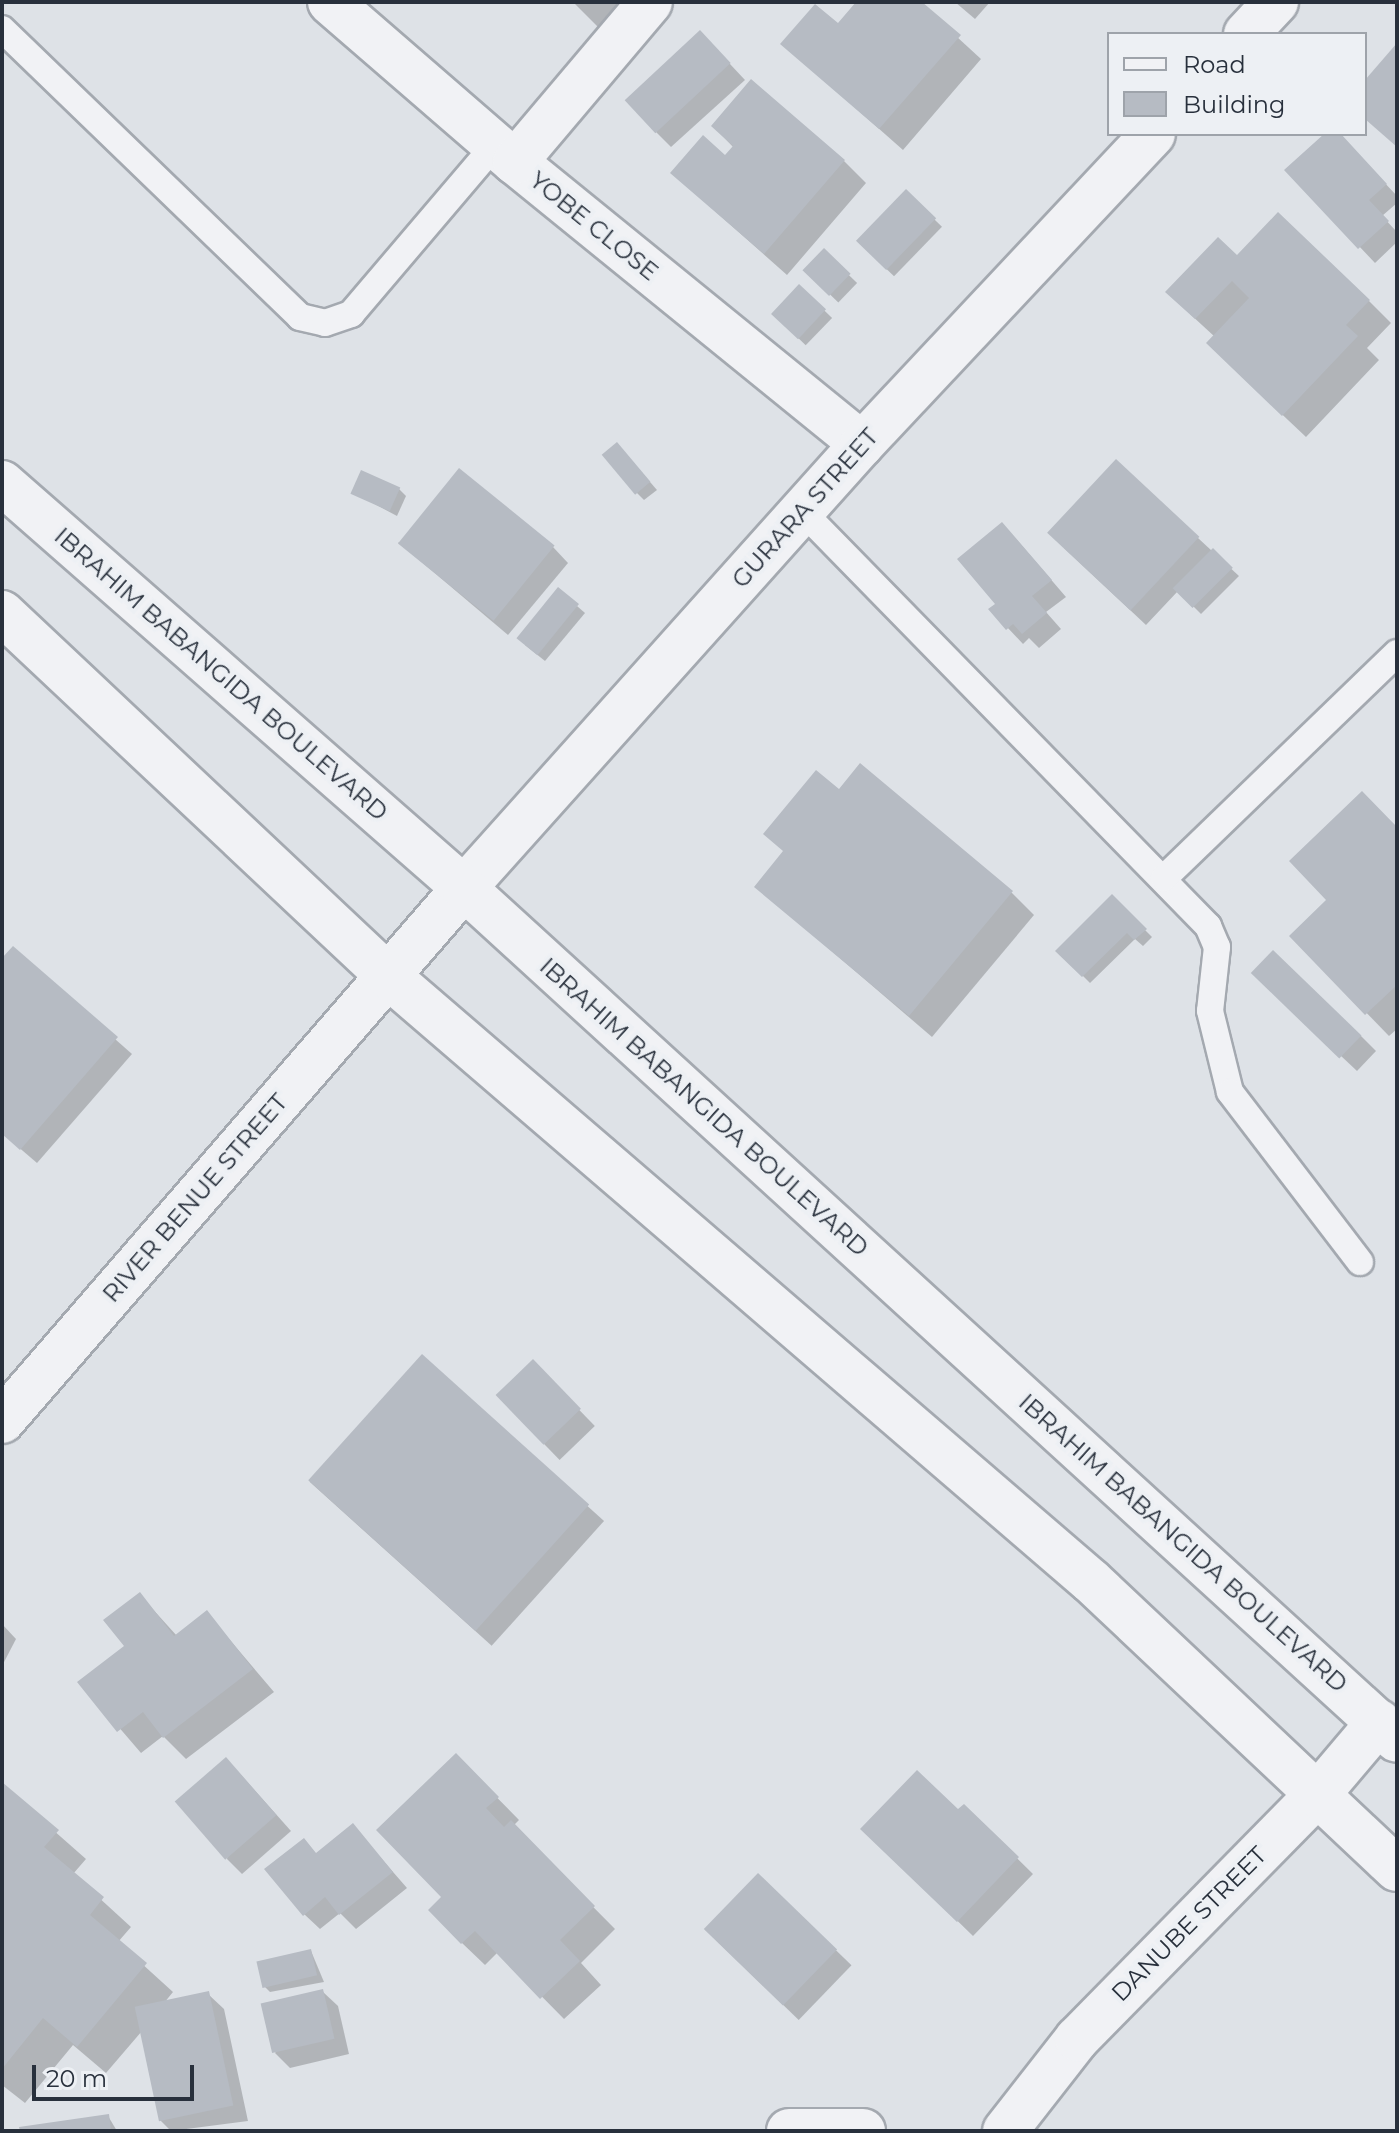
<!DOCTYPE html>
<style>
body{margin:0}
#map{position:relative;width:1399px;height:2133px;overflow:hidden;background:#dee2e7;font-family:Montserrat,sans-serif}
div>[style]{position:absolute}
.shadow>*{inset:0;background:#0003;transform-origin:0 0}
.building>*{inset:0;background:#b6bbc3;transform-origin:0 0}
.roads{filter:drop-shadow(2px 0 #a4a9b0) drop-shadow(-2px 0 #a4a9b0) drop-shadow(0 2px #a4a9b0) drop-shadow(0 -2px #a4a9b0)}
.service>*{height:26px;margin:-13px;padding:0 13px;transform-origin:13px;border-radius:13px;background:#f1f2f5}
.minor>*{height:44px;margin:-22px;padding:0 22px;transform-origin:22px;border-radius:22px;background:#f1f2f5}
.tertiary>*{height:44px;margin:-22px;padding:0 22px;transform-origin:22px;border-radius:22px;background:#f1f2f5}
span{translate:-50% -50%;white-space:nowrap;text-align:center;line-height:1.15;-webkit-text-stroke:8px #edf0f4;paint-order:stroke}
.street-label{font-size:24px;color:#28303c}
.frame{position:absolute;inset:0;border:4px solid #28303c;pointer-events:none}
.legend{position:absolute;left:1107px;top:32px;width:260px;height:104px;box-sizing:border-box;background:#edf0f4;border:2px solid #9ea3aa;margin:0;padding:10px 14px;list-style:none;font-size:24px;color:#28303c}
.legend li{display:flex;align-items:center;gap:16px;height:40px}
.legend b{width:40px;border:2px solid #9ea3aa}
.scale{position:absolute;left:32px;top:2065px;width:162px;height:36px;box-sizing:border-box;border:4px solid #28303c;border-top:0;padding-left:10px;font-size:24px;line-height:28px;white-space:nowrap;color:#28303c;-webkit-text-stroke:6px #edf0f4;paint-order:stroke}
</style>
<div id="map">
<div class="shadow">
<i style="clip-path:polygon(573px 2px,633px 2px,602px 31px)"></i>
<i style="clip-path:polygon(859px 2px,919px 2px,981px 59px,903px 150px,783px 44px,838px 26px)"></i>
<i style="clip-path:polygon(955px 2px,990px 2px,975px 19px)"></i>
<i style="clip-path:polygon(715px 48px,745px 80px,671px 147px,656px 132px)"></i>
<i style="clip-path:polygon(713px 126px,844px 161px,866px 183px,787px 275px,672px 173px,725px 158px,734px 148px)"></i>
<i style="clip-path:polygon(1327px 134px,1339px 134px,1397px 196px,1397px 203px,1382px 216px,1397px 232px,1397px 242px,1375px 263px,1287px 170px)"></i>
<i style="left:906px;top:192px;width:50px;height:69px;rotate:44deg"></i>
<i style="left:824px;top:251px;width:46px;height:27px;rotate:44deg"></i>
<i style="clip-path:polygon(1237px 257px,1369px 301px,1391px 323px,1367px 348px,1379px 360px,1306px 437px,1231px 366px,1215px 337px,1190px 314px)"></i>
<i style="left:799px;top:286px;width:46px;height:38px;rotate:44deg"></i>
<i style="clip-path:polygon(624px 452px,657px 490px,644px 500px,637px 493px)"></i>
<i style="clip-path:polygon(1116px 462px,1239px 576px,1201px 614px,1178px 591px,1146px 625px,1064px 548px)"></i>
<i style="clip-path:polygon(399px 489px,406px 496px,397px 516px,354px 493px)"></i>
<i style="clip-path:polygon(1017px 540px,1066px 597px,1046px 612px,1061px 629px,1039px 648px,1029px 638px,1023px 644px,991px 610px,998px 604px)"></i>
<i style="clip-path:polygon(398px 542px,553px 547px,568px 563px,508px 635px)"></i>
<i style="clip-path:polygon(577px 606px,585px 613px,545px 661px,525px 645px)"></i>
<i style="clip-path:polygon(839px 792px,1012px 893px,1034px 915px,932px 1037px,756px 886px)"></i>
<i style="clip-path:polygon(1397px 829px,1397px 1029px,1389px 1036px,1292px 936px)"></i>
<i style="clip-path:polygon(1112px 897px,1152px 937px,1143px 946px,1135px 939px,1090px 983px,1058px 951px)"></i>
<i style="clip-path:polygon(13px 949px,132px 1054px,37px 1163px,2px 1133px,2px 961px)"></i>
<i style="clip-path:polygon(1269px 988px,1361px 1036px,1376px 1051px,1357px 1071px)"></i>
<i style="left:422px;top:1357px;width:245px;height:168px;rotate:42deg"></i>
<i style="left:533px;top:1362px;width:89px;height:49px;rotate:46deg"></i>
<i style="clip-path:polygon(140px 1595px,177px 1636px,207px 1613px,274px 1692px,186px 1759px,163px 1736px,141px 1753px,80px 1682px,127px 1646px)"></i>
<i style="clip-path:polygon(2px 1624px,16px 1639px,2px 1666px)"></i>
<i style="clip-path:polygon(456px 1756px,519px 1820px,513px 1826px,615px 1929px,581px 1963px,601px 1985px,564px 2019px,498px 1952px,485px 1965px,462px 1943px,444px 1897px)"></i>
<i style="clip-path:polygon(241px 1775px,291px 1831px,242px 1874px,227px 1859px)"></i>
<i style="clip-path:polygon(2px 1785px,86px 1859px,73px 1874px,131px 1927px,118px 1942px,173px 1992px,164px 2003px,208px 1994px,224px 2009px,248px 2121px,171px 2131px,160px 2120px,142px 2031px,106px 2073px,73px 2045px,25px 2103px,2px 2085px)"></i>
<i style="clip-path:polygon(964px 1806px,1033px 1874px,973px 1936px,863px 1829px,958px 1812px)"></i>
<i style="clip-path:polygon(353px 1826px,407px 1888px,356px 1929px,340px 1913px,320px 1929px,304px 1914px,317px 1855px)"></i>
<i style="left:758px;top:1875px;width:130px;height:76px;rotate:44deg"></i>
<i style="clip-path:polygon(311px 1951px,324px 1982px,270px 1992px,263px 1985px)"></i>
<i style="clip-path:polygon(322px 1991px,338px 2006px,349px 2054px,290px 2068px,275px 2053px)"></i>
<i style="clip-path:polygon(108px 2116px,117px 2131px,22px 2131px)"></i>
</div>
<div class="building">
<i style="clip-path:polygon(856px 2px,922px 2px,961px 35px,879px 129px,780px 44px,815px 4px,838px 23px)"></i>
<i style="left:700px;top:30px;width:45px;height:103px;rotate:47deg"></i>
<i style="clip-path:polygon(1397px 43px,1397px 147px,1365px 119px,1365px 80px)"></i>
<i style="clip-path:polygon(751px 79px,845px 160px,764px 254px,670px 173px,703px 135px,725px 155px,733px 146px,711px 126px)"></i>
<i style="clip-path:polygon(1324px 134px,1341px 134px,1387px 184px,1369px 200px,1389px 221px,1358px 249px,1284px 170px)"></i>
<i style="left:906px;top:189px;width:42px;height:72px;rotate:44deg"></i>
<i style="clip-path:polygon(1278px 212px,1370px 300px,1346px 325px,1358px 336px,1282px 416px,1206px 343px,1249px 298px,1232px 281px,1195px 319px,1165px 292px,1218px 237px,1237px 255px)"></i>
<i style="left:824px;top:248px;width:37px;height:31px;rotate:44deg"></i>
<i style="left:799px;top:284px;width:37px;height:41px;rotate:43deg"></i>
<i style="left:617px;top:442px;width:52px;height:20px;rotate:50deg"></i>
<i style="left:1116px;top:459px;width:114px;height:101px;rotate:43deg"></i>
<i style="left:459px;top:468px;width:123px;height:97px;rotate:39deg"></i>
<i style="left:361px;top:470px;width:43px;height:26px;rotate:24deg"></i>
<i style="clip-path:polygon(1002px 522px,1052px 580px,1032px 596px,1047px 613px,1022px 634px,1013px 624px,1006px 630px,988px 609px,995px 604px,957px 559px)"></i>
<i style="left:1213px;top:548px;width:28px;height:57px;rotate:45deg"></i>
<i style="left:558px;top:587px;width:27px;height:66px;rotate:39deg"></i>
<i style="clip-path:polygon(860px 763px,1013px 891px,909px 1016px,754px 887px,783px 851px,763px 834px,816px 770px,839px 789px)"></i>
<i style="clip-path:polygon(1362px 791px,1397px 827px,1397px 985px,1365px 1015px,1289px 936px,1326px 900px,1289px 861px)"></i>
<i style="clip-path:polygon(1112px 894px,1147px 929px,1134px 940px,1127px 933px,1082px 977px,1055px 951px)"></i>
<i style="clip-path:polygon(13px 946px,118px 1037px,20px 1150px,2px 1134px,2px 958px)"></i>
<i style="left:1273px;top:950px;width:123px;height:32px;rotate:44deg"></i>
<i style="left:422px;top:1354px;width:225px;height:170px;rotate:42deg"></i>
<i style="left:533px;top:1359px;width:69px;height:52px;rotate:46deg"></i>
<i style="clip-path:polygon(140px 1592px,174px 1636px,207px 1610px,253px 1669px,163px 1738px,143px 1712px,117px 1732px,77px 1682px,124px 1646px,103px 1620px)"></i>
<i style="clip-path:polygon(456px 1753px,499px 1797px,486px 1808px,504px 1827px,511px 1820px,595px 1906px,560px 1940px,580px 1961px,540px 1999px,475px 1931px,461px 1944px,428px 1910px,441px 1897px,376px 1830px)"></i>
<i style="left:226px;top:1757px;width:77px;height:68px;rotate:49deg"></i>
<i style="clip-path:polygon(917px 1770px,958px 1809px,964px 1804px,1019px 1857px,957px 1922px,860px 1829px)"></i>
<i style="clip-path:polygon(2px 1782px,59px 1830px,44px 1847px,104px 1897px,90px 1915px,147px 1963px,77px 2047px,43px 2018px,2px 2069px)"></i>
<i style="clip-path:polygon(353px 1823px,393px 1872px,339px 1915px,325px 1897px,303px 1916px,264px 1869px,304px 1838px,316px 1853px)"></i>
<i style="left:758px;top:1873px;width:110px;height:78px;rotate:44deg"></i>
<i style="left:311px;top:1949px;width:27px;height:56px;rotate:77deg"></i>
<i style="left:323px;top:1989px;width:51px;height:64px;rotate:77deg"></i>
<i style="left:209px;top:1991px;width:117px;height:76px;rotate:78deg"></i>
<i style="clip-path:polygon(109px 2114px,111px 2131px,20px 2131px,19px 2127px)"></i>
</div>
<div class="roads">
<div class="service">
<i style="left:2px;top:29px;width:414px;rotate:44deg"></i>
<i style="left:300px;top:317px;width:26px;rotate:13deg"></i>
<i style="left:325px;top:323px;width:28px;rotate:-19deg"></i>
<i style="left:351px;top:314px;width:222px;rotate:-49.6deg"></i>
<i style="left:802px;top:511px;width:581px;rotate:45.63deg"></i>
<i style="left:1208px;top:926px;width:23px;rotate:67deg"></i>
<i style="left:1217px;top:947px;width:64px;rotate:96.2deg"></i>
<i style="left:1210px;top:1011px;width:83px;rotate:76.1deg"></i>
<i style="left:1230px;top:1092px;width:214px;rotate:52.6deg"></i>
<i style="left:1164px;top:878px;width:324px;rotate:-44deg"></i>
</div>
<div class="minor">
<i style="left:330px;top:2px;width:245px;rotate:40.9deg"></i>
<i style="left:515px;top:162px;width:447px;rotate:39.1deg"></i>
<i style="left:1246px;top:34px;width:44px;rotate:-46.8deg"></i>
<i style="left:515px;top:162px;width:209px;rotate:-49.8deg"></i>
<i style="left:2px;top:1421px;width:705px;rotate:-49.08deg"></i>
<i style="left:464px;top:888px;width:596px;rotate:-48.13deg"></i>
<i style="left:862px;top:444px;width:425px;rotate:-46.8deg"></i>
<i style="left:789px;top:2131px;width:74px"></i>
<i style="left:1005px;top:2131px;width:117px;rotate:-52deg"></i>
<i style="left:1077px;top:2039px;width:345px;rotate:-45.5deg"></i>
<i style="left:1319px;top:1793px;width:93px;rotate:-49.8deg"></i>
</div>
<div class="tertiary">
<i style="left:2px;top:483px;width:614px;rotate:41.24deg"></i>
<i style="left:464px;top:888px;width:1263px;rotate:42.4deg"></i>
<i style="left:2px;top:613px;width:530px;rotate:43.24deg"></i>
<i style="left:388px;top:976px;width:927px;rotate:40.72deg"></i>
<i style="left:1091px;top:1581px;width:420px;rotate:43.3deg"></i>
</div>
</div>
<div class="street-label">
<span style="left:594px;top:226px;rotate:39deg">YOBE CLOSE</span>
<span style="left:805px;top:508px;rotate:-48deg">GURARA STREET</span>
<span style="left:221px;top:674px;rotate:41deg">IBRAHIM BABANGIDA BOULEVARD</span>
<span style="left:704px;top:1107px;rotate:42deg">IBRAHIM BABANGIDA BOULEVARD</span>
<span style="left:195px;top:1198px;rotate:-49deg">RIVER BENUE STREET</span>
<span style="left:1183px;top:1543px;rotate:42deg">IBRAHIM BABANGIDA BOULEVARD</span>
<span style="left:1189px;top:1924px;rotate:-45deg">DANUBE STREET</span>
</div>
<div class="frame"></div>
<ul class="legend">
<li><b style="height:10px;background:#f1f2f5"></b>Road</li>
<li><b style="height:22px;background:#b6bbc3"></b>Building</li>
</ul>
<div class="scale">20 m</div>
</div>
